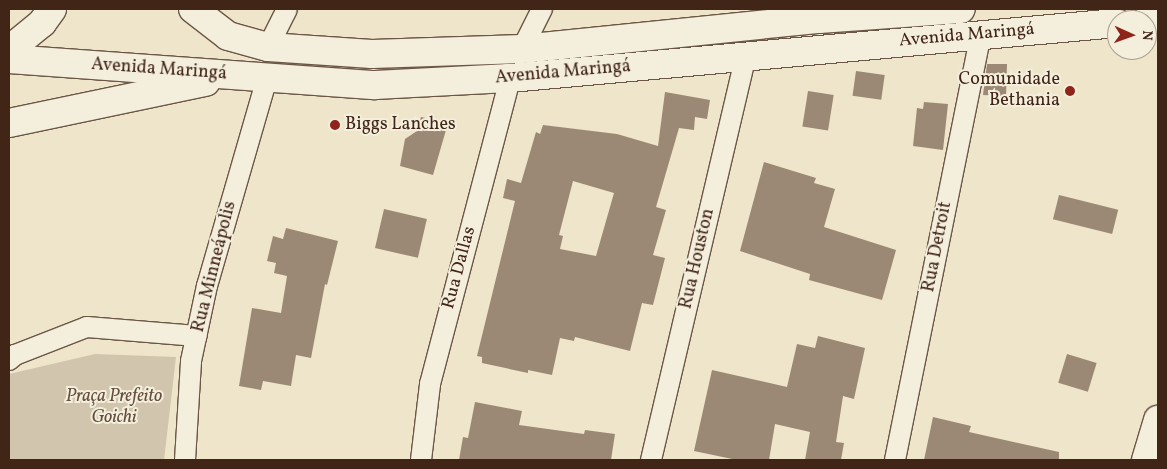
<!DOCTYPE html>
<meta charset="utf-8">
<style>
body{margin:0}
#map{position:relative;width:1167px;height:469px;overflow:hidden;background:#eee5cb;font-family:Vollkorn,serif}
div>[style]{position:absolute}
.green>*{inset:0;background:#d1c5ad}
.building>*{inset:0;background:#9b8975;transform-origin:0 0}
.roads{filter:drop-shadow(1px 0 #6c5645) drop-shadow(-1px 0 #6c5645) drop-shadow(0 1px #6c5645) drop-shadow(0 -1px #6c5645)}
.street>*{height:20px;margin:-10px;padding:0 10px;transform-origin:10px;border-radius:10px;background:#f4eedd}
.secondary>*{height:28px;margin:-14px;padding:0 14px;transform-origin:14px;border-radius:14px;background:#f4eedd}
.dots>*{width:14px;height:14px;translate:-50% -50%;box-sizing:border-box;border:2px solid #f4eedd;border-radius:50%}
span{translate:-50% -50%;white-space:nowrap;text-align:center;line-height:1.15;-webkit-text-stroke:4px #f4eedd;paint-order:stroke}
.street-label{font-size:18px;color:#412618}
.poi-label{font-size:18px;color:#412618}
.right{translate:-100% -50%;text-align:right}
.left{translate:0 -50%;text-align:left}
.park-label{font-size:18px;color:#654e3d;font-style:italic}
.frame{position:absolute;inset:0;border:10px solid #412618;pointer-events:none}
.north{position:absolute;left:1107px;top:10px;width:50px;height:50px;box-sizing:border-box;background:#f4eedd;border:1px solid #ac9e8e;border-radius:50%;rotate:92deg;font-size:14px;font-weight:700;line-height:20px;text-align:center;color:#412618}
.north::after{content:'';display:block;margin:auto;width:18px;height:22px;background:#8f2418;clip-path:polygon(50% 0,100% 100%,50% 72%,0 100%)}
</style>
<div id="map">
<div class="green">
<i style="clip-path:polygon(95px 354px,176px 357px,164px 460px,9px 460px,9px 374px)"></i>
</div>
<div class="building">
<i style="clip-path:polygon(987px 64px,1007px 64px,1006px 96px,983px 95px)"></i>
<i style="left:856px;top:71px;width:29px;height:25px;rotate:8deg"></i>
<i style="left:808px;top:91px;width:26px;height:36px;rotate:9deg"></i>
<i style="clip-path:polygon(evenodd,665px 92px,710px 100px,707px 119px,695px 117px,694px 130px,679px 128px,656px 207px,666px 210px,653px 255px,665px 258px,653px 305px,642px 303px,630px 351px,575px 337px,574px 341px,560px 338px,552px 375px,528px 370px,528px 373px,482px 363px,482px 357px,477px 356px,515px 201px,503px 198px,507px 179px,521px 183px,536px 132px,540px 134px,543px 125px,617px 134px,658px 146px,665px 92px,573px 181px,614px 193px,596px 256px,560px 249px,563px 236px,559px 235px,573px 181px)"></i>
<i style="clip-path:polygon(924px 102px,948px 104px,943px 150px,913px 146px,917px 108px,923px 109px)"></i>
<i style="clip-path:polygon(421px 117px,448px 123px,433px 175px,400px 166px,405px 139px,417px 131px)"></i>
<i style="clip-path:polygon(764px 162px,816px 178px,814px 183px,835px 189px,824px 227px,896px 250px,882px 300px,809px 280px,810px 274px,740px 251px)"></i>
<i style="left:1059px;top:195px;width:61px;height:25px;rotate:14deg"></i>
<i style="left:384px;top:209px;width:44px;height:40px;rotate:13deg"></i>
<i style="clip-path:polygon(286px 228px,338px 241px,327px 285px,325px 284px,311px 358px,296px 355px,291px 386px,263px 381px,261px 390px,239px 386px,252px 308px,281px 313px,287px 276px,274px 273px,276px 263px,267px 261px,273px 236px,283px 239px)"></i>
<i style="clip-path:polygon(818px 336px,865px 348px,854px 399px,843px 396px,836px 442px,844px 443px,841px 460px,805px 460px,810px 432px,775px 424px,769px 460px,737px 460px,694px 451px,712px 370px,787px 387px,797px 344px,815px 348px)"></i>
<i style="left:1067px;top:354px;width:31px;height:30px;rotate:17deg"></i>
<i style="clip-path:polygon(475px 402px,522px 411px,519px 425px,584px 434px,585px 430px,615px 434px,611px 460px,459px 460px,463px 437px,468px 438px)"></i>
<i style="clip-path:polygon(933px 417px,971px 426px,969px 432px,1059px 452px,1059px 460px,924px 460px)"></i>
</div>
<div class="roads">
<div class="street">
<i style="left:268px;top:47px;width:42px;rotate:-63.4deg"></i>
<i style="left:522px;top:49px;width:45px;rotate:-63.4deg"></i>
<i style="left:9px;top:360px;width:8px;rotate:-40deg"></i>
<i style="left:15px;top:355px;width:77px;rotate:-21.3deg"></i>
<i style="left:87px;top:327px;width:110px;rotate:4.7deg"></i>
<i style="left:185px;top:460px;width:99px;rotate:-86.5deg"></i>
<i style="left:191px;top:361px;width:77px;rotate:-78deg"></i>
<i style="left:207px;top:286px;width:216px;rotate:-73.9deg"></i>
<i style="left:421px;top:460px;width:77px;rotate:-83.2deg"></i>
<i style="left:430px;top:384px;width:316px;rotate:-75.3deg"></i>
<i style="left:651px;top:460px;width:413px;rotate:-76.8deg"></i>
<i style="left:895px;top:460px;width:435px;rotate:-78.6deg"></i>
</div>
<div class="secondary">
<i style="left:193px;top:9px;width:44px;rotate:37.6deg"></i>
<i style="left:228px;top:36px;width:41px;rotate:15.4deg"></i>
<i style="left:268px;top:47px;width:104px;rotate:3.9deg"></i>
<i style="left:372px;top:54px;width:150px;rotate:-1.9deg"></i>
<i style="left:522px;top:49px;width:299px;rotate:-5.8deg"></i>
<i style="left:819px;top:19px;width:142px;rotate:-4deg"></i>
<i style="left:1147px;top:20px;width:11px;rotate:-5deg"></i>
<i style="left:9px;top:50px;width:43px;rotate:-39.3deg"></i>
<i style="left:42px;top:23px;width:17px;rotate:-54deg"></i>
<i style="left:9px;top:59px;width:367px;rotate:4.1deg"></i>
<i style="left:375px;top:85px;width:135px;rotate:-3deg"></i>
<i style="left:510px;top:78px;width:609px;rotate:-5.18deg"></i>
<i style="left:9px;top:123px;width:201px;rotate:-11.8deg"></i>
<i style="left:1146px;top:460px;width:42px;rotate:-73.3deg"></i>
</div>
</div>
<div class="dots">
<i style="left:1070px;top:91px;background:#8f2418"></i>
<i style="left:335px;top:125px;background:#8f2418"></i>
</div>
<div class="street-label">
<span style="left:967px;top:36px;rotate:-5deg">Avenida Maringá</span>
<span style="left:159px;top:70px;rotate:4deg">Avenida Maringá</span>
<span style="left:563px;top:73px;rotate:-5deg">Avenida Maringá</span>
<span style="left:938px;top:247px;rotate:-79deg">Rua Detroit</span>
<span style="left:698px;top:259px;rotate:-77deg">Rua Houston</span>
<span style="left:215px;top:267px;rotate:-76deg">Rua Minneápolis</span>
<span style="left:460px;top:268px;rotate:-75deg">Rua Dallas</span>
</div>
<div class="poi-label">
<span class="right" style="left:1060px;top:91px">Comunidade<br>Bethania</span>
<span class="left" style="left:345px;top:125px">Biggs Lanches</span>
</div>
<div class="park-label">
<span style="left:114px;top:408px">Praça Prefeito<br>Goichi</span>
</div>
<div class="frame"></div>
<div class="north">N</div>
</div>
